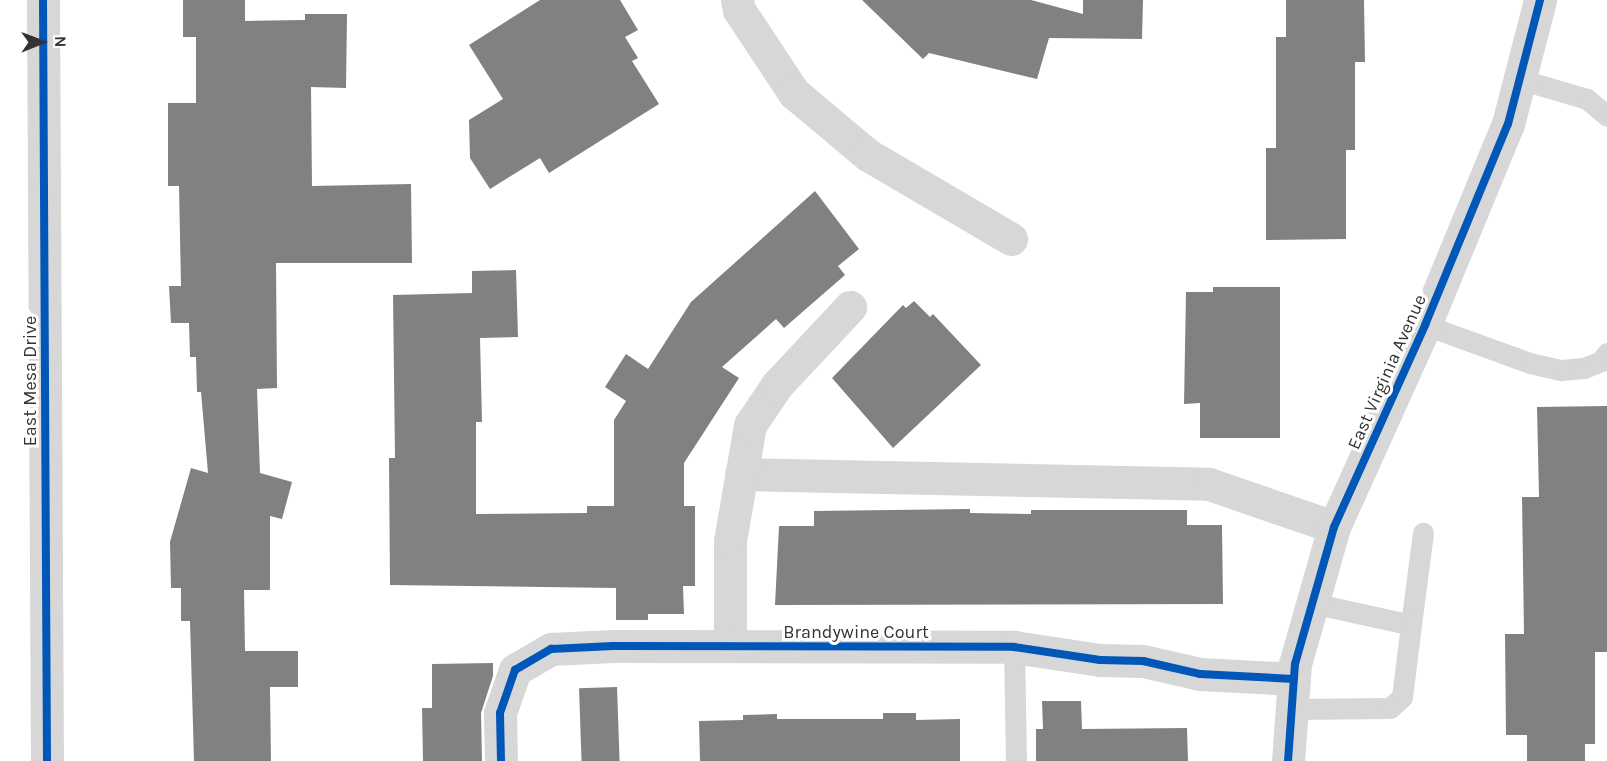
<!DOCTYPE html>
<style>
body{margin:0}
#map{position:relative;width:1607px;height:761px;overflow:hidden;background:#fff;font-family:Karla,sans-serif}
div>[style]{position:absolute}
.building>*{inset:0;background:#818181;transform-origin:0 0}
.service>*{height:21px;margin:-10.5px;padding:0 10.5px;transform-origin:10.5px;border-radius:10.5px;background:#d7d7d7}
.minor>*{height:33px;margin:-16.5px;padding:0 16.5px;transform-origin:16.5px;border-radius:16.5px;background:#d7d7d7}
.cycleway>*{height:8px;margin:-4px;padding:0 4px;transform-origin:4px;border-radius:4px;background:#0057b8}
span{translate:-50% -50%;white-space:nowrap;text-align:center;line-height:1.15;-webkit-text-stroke:6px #fff;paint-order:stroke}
.street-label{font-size:18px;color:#333}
.north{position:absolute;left:12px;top:12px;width:60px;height:60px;-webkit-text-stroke:4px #fff;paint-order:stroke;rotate:89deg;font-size:16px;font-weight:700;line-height:24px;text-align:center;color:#333}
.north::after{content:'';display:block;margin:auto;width:21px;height:27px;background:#333;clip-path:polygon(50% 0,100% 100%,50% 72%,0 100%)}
</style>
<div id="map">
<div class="building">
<i style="clip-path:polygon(183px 0,245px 0,245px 21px,305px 20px,305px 14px,347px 14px,346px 88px,311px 87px,312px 186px,411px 184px,412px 263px,276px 263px,277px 388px,257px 389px,260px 473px,292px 482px,282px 519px,270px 516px,270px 590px,244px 590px,245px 651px,298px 651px,298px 687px,270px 687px,271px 761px,194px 761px,190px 621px,181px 621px,181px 588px,171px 588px,170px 542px,191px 468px,208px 473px,201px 392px,197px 392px,196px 357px,190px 357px,189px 323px,171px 323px,169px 286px,181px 286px,179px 186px,168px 186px,168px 103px,196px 103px,196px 37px,183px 37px)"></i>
<i style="clip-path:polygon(540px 0,620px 0,638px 30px,625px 37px,638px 58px,632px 61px,659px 104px,549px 173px,540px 158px,490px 189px,470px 158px,469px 120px,503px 99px,469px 45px)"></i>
<i style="clip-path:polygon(862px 0,1031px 0,1083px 14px,1083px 0,1143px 0,1142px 39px,1049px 38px,1037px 79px,929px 53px,923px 59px)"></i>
<i style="clip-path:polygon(1286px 0,1364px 0,1365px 62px,1355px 62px,1355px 150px,1346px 150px,1346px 239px,1266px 240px,1266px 148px,1276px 148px,1276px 37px,1286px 37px)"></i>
<i style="clip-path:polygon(815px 191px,859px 249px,838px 266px,845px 275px,784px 328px,776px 319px,722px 367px,739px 378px,684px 463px,684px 506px,695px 506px,695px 586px,683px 586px,684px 614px,648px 614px,648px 620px,616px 620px,616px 588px,390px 585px,389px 458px,395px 458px,393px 295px,472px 293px,472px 271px,516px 270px,518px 337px,480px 338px,482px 422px,476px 422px,476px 514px,587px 513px,587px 506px,614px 506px,614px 420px,626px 401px,605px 387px,626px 354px,648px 369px,691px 302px)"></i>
<i style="clip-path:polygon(1213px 287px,1280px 287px,1280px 438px,1200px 438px,1200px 403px,1184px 404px,1186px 292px,1213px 292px)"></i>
<i style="clip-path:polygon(914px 301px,930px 317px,933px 314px,981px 365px,893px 448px,832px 378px,903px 305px,906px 308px)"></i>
<i style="clip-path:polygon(1607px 406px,1607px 652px,1595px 652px,1595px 744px,1585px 744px,1585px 761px,1527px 761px,1527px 735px,1506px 735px,1505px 634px,1524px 634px,1522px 497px,1539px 497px,1537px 407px)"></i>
<i style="clip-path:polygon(970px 509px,970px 513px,1031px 514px,1031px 510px,1187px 510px,1187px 525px,1222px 525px,1223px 604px,775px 605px,779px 526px,814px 526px,814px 511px)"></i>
<i style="clip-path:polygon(493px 663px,493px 676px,481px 713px,482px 761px,423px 761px,422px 708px,432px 708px,432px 664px)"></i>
<i style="left:617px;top:687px;width:74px;height:38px;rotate:88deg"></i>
<i style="clip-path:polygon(1042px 701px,1081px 701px,1082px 729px,1187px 728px,1188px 761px,1036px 761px,1036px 729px,1043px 729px)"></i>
<i style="clip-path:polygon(883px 713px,916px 713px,916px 720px,960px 719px,960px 761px,700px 761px,699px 721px,743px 720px,743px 715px,777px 714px,777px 719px,883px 719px)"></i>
</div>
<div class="service">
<i style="left:1519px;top:79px;width:71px;rotate:16.4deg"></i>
<i style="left:1587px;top:99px;width:26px;rotate:40deg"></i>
<i style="left:1425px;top:325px;width:112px;rotate:19.9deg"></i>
<i style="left:1530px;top:363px;width:32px;rotate:13deg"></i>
<i style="left:1561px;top:370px;width:23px;rotate:-5deg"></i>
<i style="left:1584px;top:368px;width:18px;rotate:-22deg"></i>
<i style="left:1601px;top:361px;width:10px;rotate:-53deg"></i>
<i style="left:1312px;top:603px;width:101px;rotate:12.5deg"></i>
<i style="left:1411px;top:625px;width:93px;rotate:-82.6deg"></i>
<i style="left:1014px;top:647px;width:114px;rotate:89deg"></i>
<i style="left:1292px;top:709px;width:98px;rotate:-0.6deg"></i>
<i style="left:1390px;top:708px;width:16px;rotate:-43deg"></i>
<i style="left:1402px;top:697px;width:73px;rotate:-82.9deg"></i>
</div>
<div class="minor">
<i style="left:43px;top:0;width:761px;rotate:89.7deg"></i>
<i style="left:737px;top:0;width:10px;rotate:79deg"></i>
<i style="left:739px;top:10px;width:100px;rotate:56.5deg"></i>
<i style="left:794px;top:93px;width:97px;rotate:40deg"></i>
<i style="left:868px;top:155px;width:166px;rotate:30.4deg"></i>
<i style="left:741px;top:474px;width:468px;rotate:1.2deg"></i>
<i style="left:1209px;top:484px;width:132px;rotate:19deg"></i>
<i style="left:730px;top:646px;width:105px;rotate:-90deg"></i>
<i style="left:730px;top:541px;width:118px;rotate:-80.2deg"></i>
<i style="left:750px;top:425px;width:48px;rotate:-56deg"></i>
<i style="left:777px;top:385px;width:107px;rotate:-46.9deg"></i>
<i style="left:501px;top:761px;width:48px;rotate:-91.2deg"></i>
<i style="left:500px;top:713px;width:46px;rotate:-70.8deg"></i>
<i style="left:515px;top:670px;width:42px;rotate:-30.3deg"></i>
<i style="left:551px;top:649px;width:62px;rotate:-2.8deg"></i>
<i style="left:613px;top:646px;width:401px;rotate:0.1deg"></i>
<i style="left:1014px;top:647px;width:87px;rotate:8.6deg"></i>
<i style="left:1100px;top:660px;width:43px;rotate:1.3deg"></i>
<i style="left:1143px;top:661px;width:58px;rotate:12.8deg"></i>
<i style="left:1200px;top:674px;width:94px;rotate:3deg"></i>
<i style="left:1288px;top:761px;width:97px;rotate:-85.9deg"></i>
<i style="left:1295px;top:664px;width:142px;rotate:-74.1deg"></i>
<i style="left:1334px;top:527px;width:222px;rotate:-65.7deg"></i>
<i style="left:1425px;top:325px;width:217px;rotate:-67.6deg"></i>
<i style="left:1508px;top:124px;width:128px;rotate:-75.5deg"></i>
</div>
<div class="cycleway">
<i style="left:43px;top:0;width:761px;rotate:89.7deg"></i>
<i style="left:501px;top:761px;width:48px;rotate:-91.2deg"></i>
<i style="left:500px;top:713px;width:46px;rotate:-70.8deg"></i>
<i style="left:515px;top:670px;width:42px;rotate:-30.3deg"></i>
<i style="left:551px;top:649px;width:62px;rotate:-2.8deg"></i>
<i style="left:613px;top:646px;width:401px;rotate:0.1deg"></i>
<i style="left:1014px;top:647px;width:87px;rotate:8.6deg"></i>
<i style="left:1100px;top:660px;width:43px;rotate:1.3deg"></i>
<i style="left:1143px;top:661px;width:58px;rotate:12.8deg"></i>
<i style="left:1200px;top:674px;width:94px;rotate:3deg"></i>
<i style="left:1288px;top:761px;width:97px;rotate:-85.9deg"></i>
<i style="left:1295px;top:664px;width:142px;rotate:-74.1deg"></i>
<i style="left:1334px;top:527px;width:222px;rotate:-65.7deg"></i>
<i style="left:1425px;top:325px;width:217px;rotate:-67.6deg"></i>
<i style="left:1508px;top:124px;width:128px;rotate:-75.5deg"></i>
</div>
<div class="street-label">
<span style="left:1387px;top:372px;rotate:-66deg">East Virginia Avenue</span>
<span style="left:30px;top:381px;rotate:-90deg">East Mesa Drive</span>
<span style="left:856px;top:632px">Brandywine Court</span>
</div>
<div class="north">N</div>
</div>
